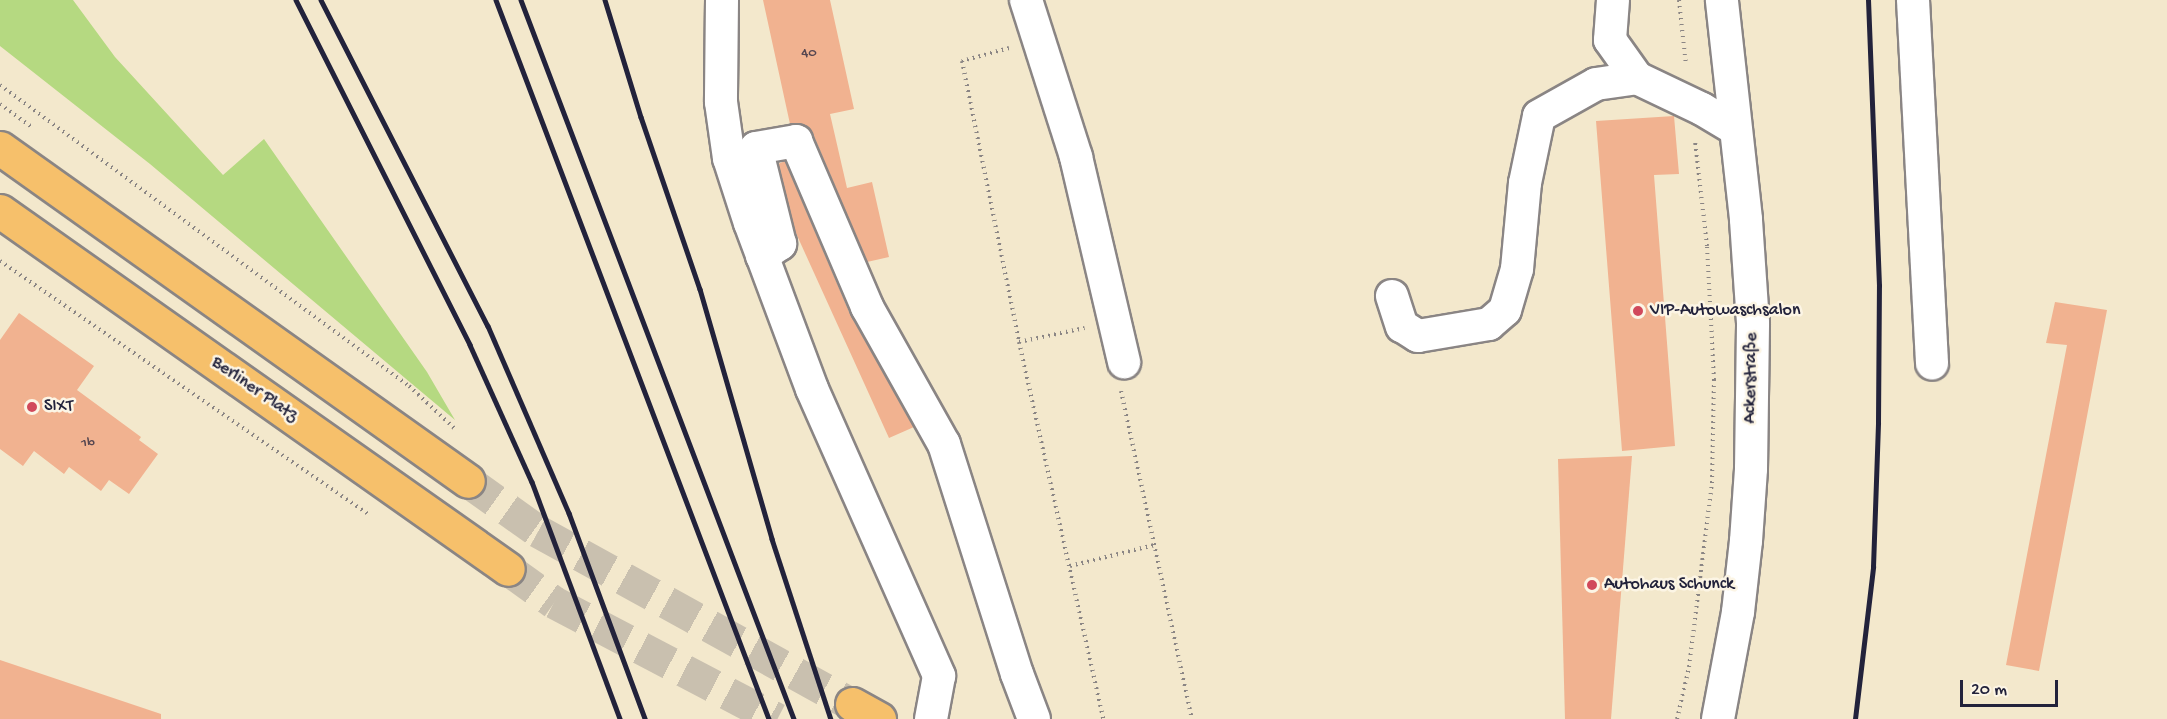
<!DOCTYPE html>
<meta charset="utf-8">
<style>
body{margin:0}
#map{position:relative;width:2167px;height:719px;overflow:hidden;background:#f3e8cc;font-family:"Gochi Hand",sans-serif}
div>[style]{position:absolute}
.green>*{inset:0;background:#b5d981}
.building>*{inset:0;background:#f1b290}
.major-tunnel>*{height:33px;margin-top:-16.5px;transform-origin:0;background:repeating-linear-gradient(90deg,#c9c0af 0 33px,transparent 0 49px)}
.path>*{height:4px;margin-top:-2px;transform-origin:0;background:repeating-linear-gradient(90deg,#8a8584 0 1.5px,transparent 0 6px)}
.roads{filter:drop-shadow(2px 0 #8a8584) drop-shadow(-2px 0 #8a8584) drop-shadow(0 2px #8a8584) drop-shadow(0 -2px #8a8584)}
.minor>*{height:32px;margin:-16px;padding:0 16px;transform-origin:16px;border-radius:16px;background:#fff}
.major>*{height:33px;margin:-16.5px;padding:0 16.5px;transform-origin:16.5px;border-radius:16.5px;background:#f6c06b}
.rail>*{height:4.5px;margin:-2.25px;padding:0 2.25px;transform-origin:2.25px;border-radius:2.25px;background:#22223b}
.dots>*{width:16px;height:16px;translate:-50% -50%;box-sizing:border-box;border:3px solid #fcf5e5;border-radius:50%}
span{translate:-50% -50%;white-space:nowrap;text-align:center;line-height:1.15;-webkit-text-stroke:5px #fcf5e5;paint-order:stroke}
.number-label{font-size:15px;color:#564650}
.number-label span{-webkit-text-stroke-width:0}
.poi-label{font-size:18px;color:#22223b}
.left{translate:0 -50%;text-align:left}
.street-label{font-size:18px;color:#22223b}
.scale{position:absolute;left:1960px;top:680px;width:98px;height:27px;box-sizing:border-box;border:3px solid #22223b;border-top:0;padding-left:8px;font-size:18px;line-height:21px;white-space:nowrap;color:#22223b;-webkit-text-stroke:4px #fcf5e5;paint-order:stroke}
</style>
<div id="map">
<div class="green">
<i style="clip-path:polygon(0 0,73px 0,115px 57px,223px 175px,264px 139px,427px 372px,455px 420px,150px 164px,0 46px)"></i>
</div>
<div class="building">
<i style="clip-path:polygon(763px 0,830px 0,854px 109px,830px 114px,847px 188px,872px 182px,889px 257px,867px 262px,813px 134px,801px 124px,790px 124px)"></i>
<i style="clip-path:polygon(1674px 116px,1679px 174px,1654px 175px,1675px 446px,1622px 451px,1596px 121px)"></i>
<i style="clip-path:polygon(785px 161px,850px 314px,914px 427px,889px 438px,795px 231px,778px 164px)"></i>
<i style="clip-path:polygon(2055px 302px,2107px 310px,2039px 671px,2006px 665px,2067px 345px,2046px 343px)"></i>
<i style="clip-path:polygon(19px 313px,94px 366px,77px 390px,141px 437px,139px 440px,158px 454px,129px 494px,109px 480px,101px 491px,69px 467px,64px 474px,34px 451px,23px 466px,0 449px,0 340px)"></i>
<i style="clip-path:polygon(1632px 456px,1611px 719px,1565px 719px,1558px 459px)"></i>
<i style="clip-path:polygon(0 660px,161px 714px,161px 719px,0 719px)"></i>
</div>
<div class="major-tunnel">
<i style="left:468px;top:481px;width:86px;rotate:35.5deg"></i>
<i style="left:538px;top:531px;width:359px;rotate:28.9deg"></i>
<i style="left:508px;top:569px;width:57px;rotate:35.7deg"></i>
<i style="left:554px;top:602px;width:252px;rotate:27.7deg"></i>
</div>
<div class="path">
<i style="left:1679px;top:0;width:65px;rotate:83.9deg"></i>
<i style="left:1009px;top:48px;width:49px;rotate:164.5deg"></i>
<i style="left:962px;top:61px;width:287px;rotate:78.5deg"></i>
<i style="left:1019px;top:342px;width:386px;rotate:77.4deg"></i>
<i style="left:0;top:85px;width:508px;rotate:36.35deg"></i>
<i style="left:409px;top:386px;width:62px;rotate:43deg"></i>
<i style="left:0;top:104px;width:39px;rotate:36deg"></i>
<i style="left:0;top:261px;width:449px;rotate:34.5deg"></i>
<i style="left:1019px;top:342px;width:67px;rotate:-12deg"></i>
<i style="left:1121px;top:391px;width:336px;rotate:77.8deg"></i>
<i style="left:1070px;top:566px;width:87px;rotate:-14deg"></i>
<i style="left:1677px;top:719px;width:53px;rotate:-77deg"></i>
<i style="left:1689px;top:667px;width:185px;rotate:-82.9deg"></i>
<i style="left:1712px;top:483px;width:103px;rotate:-88.9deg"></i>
<i style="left:1714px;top:380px;width:134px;rotate:-93deg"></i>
<i style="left:1707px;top:246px;width:106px;rotate:-96.5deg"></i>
</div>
<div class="roads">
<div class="minor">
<i style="left:722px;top:0;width:102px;rotate:90.6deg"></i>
<i style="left:721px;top:102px;width:57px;rotate:81.9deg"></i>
<i style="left:729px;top:158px;width:68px;rotate:72.1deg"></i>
<i style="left:750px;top:223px;width:177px;rotate:69.5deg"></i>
<i style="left:812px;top:389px;width:314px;rotate:66.1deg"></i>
<i style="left:939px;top:676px;width:44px;rotate:100.5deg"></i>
<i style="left:1026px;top:0;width:165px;rotate:72.3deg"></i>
<i style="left:1076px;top:157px;width:211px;rotate:76.8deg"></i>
<i style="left:1613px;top:0;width:40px;rotate:94.3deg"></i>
<i style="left:1610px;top:40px;width:47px;rotate:54.6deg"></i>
<i style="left:1913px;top:0;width:364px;rotate:87deg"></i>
<i style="left:762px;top:256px;width:22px;rotate:-34deg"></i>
<i style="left:780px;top:244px;width:99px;rotate:-104deg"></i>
<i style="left:756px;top:148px;width:41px;rotate:-9.9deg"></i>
<i style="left:796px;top:141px;width:181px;rotate:66.8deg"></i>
<i style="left:867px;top:307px;width:157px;rotate:60.7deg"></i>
<i style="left:944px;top:444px;width:241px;rotate:72.4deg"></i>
<i style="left:1017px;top:674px;width:48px;rotate:69.3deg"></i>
<i style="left:1392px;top:296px;width:32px;rotate:72deg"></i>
<i style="left:1402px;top:326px;width:19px;rotate:32deg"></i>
<i style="left:1418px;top:336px;width:72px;rotate:-9.6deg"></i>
<i style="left:1489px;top:324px;width:21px;rotate:-41deg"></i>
<i style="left:1505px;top:310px;width:43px;rotate:-73.7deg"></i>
<i style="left:1517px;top:269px;width:86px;rotate:-84.7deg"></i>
<i style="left:1525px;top:183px;width:68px;rotate:-78.2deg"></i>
<i style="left:1539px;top:116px;width:65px;rotate:-29.3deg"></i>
<i style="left:1596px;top:84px;width:41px;rotate:-8.3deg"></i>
<i style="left:1637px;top:78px;width:72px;rotate:25.5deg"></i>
<i style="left:1702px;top:109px;width:39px;rotate:31deg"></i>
<i style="left:1718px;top:719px;width:109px;rotate:-79.4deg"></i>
<i style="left:1738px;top:612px;width:71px;rotate:-83.6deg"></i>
<i style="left:1746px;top:541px;width:72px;rotate:-86deg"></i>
<i style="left:1751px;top:469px;width:146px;rotate:-89.2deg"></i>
<i style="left:1753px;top:323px;width:104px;rotate:-93.9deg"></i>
<i style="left:1746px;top:219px;width:220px;rotate:-96.3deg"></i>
</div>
<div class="major">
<i style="left:0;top:148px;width:574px;rotate:35.43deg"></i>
<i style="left:0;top:211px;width:621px;rotate:35.17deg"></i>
<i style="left:852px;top:704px;width:31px;rotate:29deg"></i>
</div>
</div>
<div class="rail">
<i style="left:296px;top:0;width:386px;rotate:63.2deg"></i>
<i style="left:470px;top:345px;width:150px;rotate:65.7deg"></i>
<i style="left:532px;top:482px;width:253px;rotate:69.6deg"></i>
<i style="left:321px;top:0;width:366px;rotate:62.9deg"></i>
<i style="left:488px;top:326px;width:204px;rotate:66.6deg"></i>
<i style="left:569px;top:513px;width:220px;rotate:69.7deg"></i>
<i style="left:496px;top:0;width:769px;rotate:69.21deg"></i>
<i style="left:521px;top:0;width:769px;rotate:69.21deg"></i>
<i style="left:605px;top:0;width:122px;rotate:72.9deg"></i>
<i style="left:641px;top:117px;width:182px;rotate:71.1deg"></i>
<i style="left:700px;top:289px;width:260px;rotate:73.9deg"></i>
<i style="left:772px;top:539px;width:189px;rotate:71.9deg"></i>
<i style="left:1855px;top:719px;width:153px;rotate:-83.2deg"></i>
<i style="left:1873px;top:567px;width:144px;rotate:-88deg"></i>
<i style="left:1878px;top:423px;width:137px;rotate:-89.6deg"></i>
<i style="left:1879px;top:286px;width:286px;rotate:-92.2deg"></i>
</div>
<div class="dots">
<i style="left:1638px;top:311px;background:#d1495b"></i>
<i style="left:32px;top:407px;background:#d1495b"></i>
<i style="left:1592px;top:585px;background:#d1495b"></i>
</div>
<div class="number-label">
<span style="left:809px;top:54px">40</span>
<span style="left:88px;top:444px">1b</span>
</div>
<div class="poi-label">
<span class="left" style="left:1650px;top:311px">VIP-Autowaschsalon</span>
<span class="left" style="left:44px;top:407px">SIXT</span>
<span class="left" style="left:1604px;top:585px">Autohaus Schunck</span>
</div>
<div class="street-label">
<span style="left:1752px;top:378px;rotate:-89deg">Ackerstraße</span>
<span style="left:254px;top:390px;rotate:35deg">Berliner Platz</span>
</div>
<div class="scale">20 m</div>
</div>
